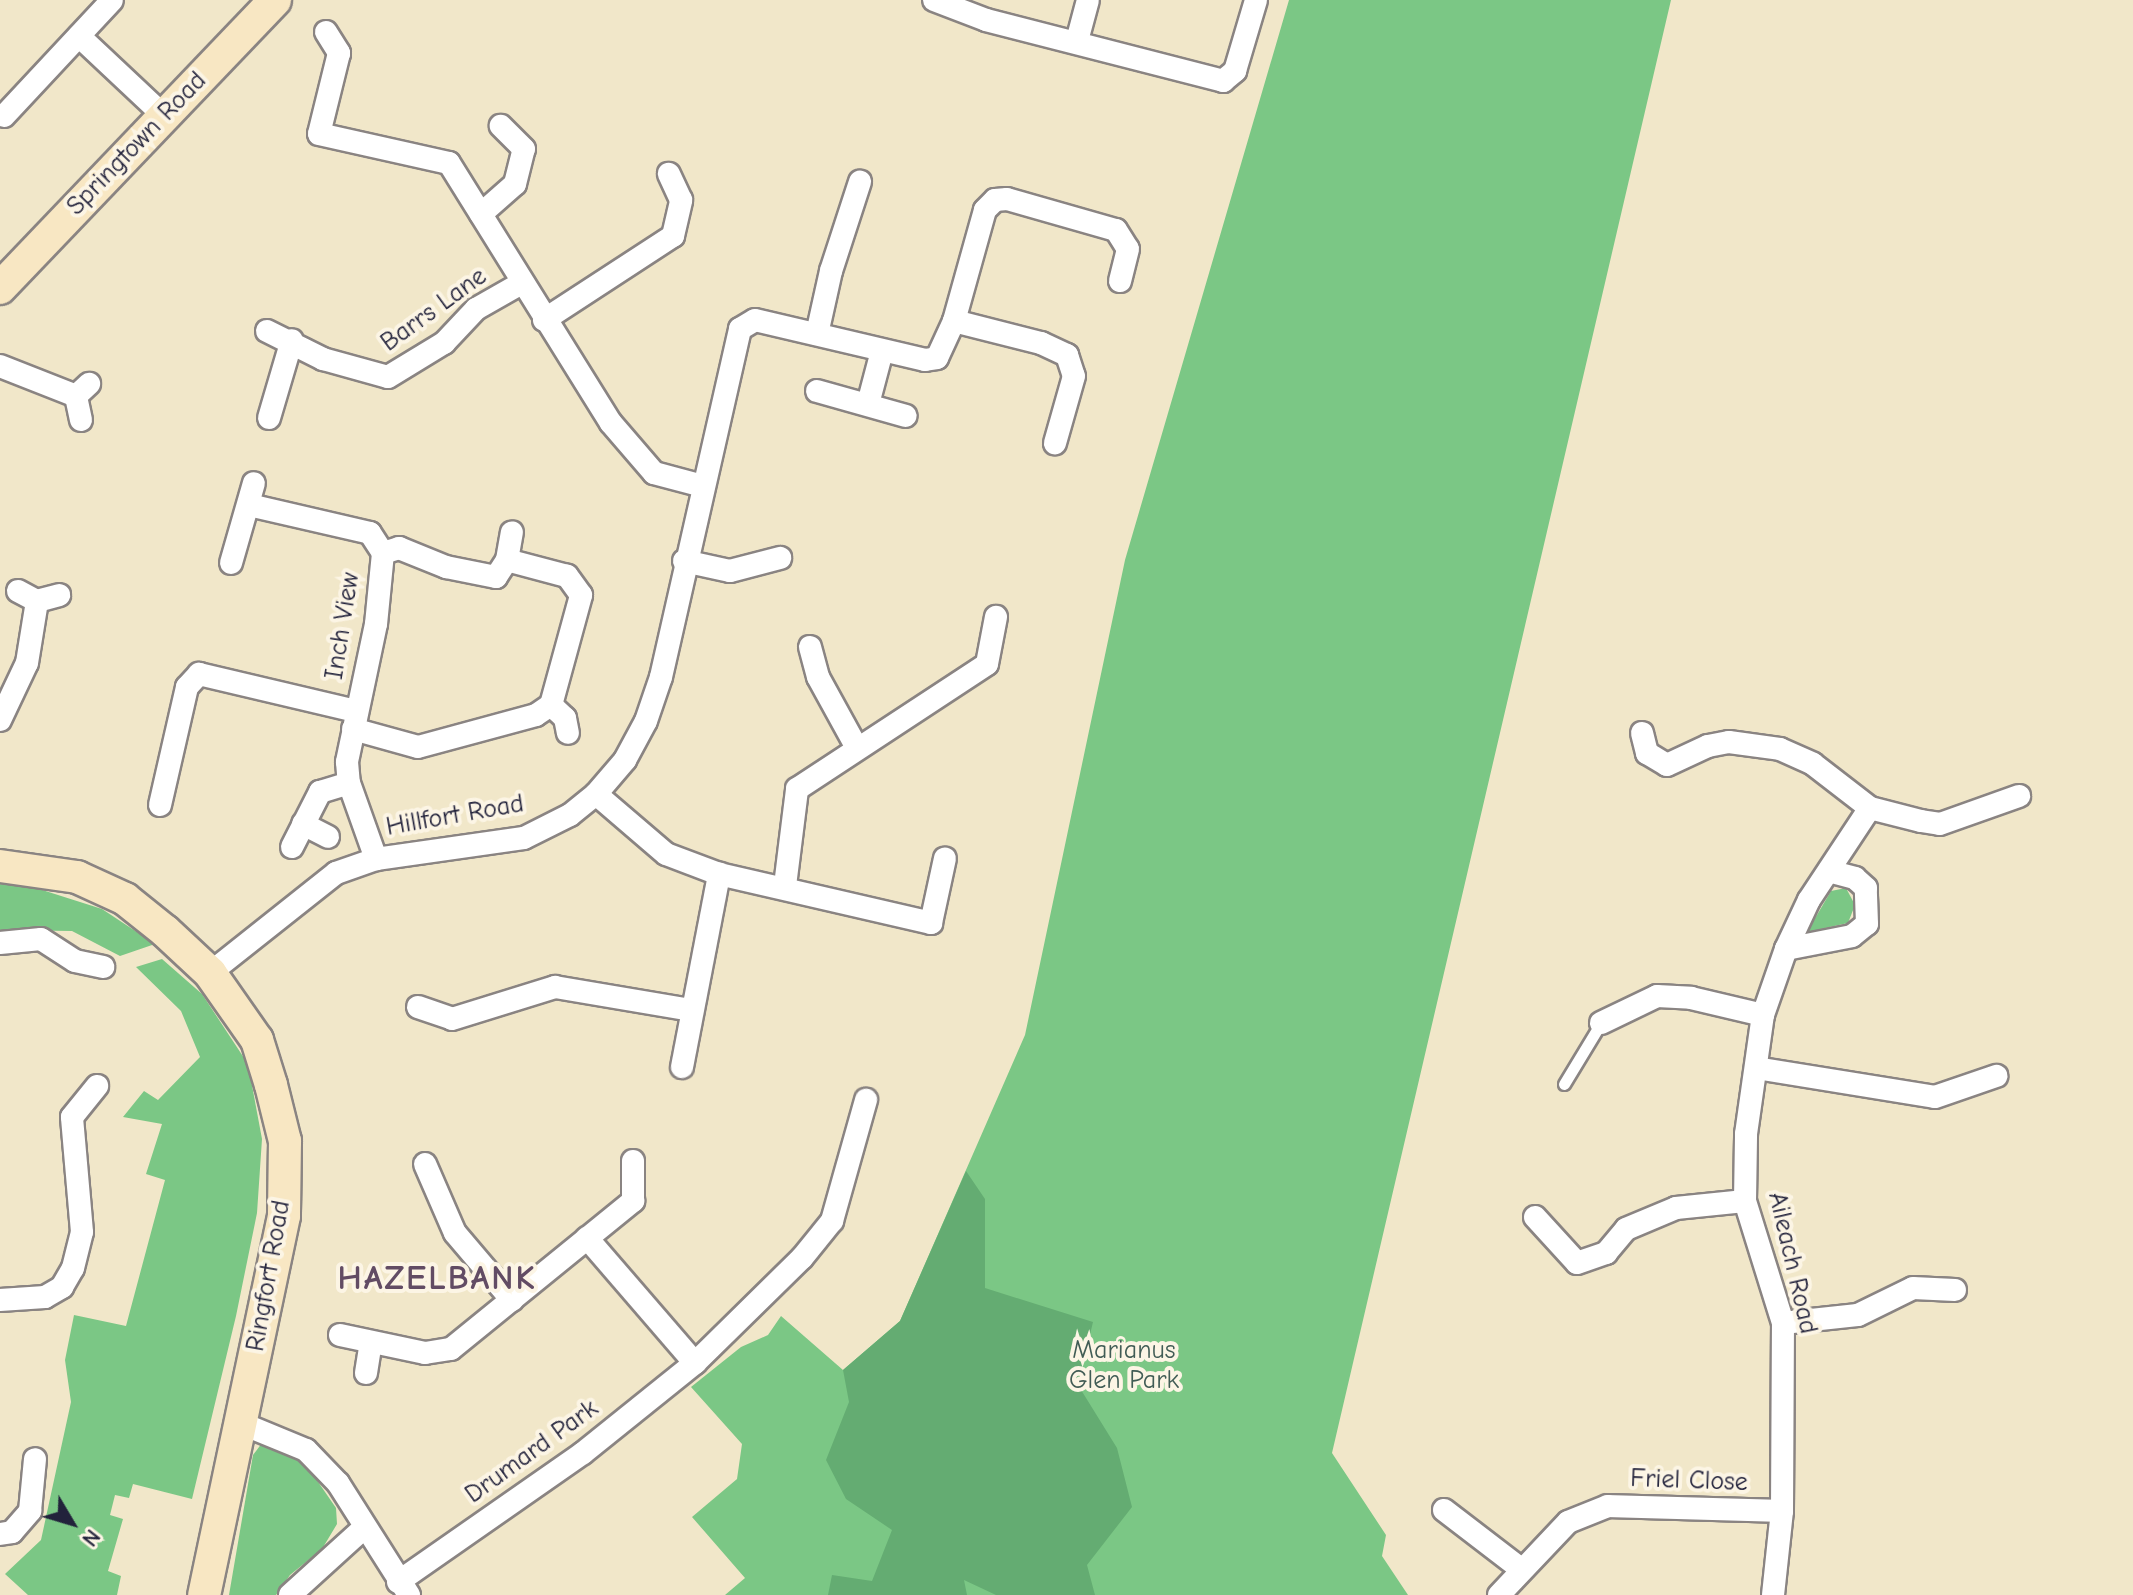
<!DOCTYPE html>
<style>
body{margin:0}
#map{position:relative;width:2133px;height:1595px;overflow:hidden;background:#f1e7c9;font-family:"Comic Neue",sans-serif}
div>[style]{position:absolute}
.green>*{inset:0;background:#7bc785}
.forest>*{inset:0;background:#64ac72}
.roads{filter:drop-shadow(2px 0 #8a8482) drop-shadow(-2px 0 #8a8482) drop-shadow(0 2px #8a8482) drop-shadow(0 -2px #8a8482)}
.lane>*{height:11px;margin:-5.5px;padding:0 5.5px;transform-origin:5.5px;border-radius:5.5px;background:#fff}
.street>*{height:22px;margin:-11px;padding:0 11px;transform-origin:11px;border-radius:11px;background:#fff}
.secondary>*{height:32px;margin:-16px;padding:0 16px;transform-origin:16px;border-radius:16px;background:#f8e7c3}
span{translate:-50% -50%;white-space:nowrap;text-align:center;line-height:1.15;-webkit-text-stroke:8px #fcf5e5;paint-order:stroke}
.street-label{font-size:26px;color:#22223b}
.park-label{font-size:26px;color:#415c55}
.district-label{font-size:34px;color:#624c64;font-weight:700;letter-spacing:2px}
.north{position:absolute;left:32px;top:1483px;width:80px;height:80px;-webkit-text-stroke:6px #fcf5e5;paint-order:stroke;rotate:128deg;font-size:22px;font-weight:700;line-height:32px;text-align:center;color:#22223b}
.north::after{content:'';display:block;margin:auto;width:28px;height:36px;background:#22223b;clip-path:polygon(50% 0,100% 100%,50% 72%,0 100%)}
</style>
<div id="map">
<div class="green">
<i style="clip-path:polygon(1289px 0,1671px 0,1332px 1453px,1386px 1535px,1382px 1556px,1408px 1595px,725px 1595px,745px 1578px,692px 1517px,737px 1479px,742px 1444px,691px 1387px,741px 1347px,768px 1335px,781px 1316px,843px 1370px,900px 1321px,1025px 1035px,1125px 560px)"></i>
<i style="clip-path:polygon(0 884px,36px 888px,102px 909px,155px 944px,120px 956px,72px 931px,0 930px)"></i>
<i style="clip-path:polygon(1846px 888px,1855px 905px,1848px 923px,1807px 932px,1831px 891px)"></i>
<i style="clip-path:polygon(162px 959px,202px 994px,248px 1064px,262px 1139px,257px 1213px,236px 1316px,192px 1499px,133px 1484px,129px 1498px,115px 1495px,110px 1515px,123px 1519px,108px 1571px,121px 1576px,117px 1595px,28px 1595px,5px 1574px,41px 1540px,71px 1402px,65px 1360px,74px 1315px,126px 1326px,165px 1180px,146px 1174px,162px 1124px,123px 1117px,144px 1091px,158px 1100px,200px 1057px,181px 1011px,136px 967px)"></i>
<i style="clip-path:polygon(262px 1443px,301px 1457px,336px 1508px,337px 1524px,322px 1549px,290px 1575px,276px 1595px,229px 1595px,253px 1455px)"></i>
</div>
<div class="forest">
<i style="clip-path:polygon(966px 1171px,985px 1199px,985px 1288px,1093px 1322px,1078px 1385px,1117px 1448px,1132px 1507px,1087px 1565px,1095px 1595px,996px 1595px,964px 1580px,967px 1595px,828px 1595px,832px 1575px,872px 1581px,892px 1530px,846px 1499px,826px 1460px,849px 1402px,843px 1370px,900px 1321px)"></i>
</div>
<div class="roads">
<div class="lane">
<i style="left:1564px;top:1084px;width:71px;rotate:-58.8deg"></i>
</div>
<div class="street">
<i style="left:934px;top:0;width:56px;rotate:21deg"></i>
<i style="left:986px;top:20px;width:245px;rotate:14.4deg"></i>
<i style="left:1223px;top:81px;width:16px;rotate:-40deg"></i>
<i style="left:1235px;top:71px;width:74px;rotate:-73.5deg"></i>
<i style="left:326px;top:32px;width:25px;rotate:58deg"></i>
<i style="left:339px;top:53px;width:83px;rotate:103.9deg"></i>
<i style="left:319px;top:134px;width:133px;rotate:12.6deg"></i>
<i style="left:449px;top:163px;width:306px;rotate:58.1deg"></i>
<i style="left:611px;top:423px;width:66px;rotate:49.3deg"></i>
<i style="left:654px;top:473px;width:51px;rotate:14.9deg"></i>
<i style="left:79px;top:36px;width:115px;rotate:43.2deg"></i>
<i style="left:1077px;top:41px;width:42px;rotate:-75deg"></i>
<i style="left:4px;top:116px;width:158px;rotate:-47deg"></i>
<i style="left:481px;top:214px;width:45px;rotate:-41.4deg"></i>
<i style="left:515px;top:184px;width:36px;rotate:-76deg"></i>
<i style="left:524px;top:149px;width:33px;rotate:-135deg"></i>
<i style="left:544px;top:320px;width:154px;rotate:-33.1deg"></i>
<i style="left:673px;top:236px;width:37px;rotate:-77deg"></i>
<i style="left:681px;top:200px;width:29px;rotate:-115deg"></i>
<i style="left:954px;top:321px;width:90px;rotate:14.2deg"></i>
<i style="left:1041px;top:343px;width:29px;rotate:25deg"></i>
<i style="left:1067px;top:355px;width:22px;rotate:72deg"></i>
<i style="left:1074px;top:376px;width:70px;rotate:105.8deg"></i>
<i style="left:267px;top:331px;width:63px;rotate:26.6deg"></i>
<i style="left:323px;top:359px;width:67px;rotate:15.5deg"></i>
<i style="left:388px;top:377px;width:66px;rotate:-31.3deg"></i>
<i style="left:444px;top:343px;width:47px;rotate:-46.7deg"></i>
<i style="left:476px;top:309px;width:51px;rotate:-29.6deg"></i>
<i style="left:817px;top:334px;width:65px;rotate:-77.5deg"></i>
<i style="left:831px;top:271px;width:94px;rotate:-72deg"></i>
<i style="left:0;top:366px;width:82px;rotate:21.5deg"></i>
<i style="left:817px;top:391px;width:92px;rotate:15.7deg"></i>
<i style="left:868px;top:404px;width:55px;rotate:-75.2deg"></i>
<i style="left:269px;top:418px;width:81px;rotate:-73.6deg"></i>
<i style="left:81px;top:420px;width:25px;rotate:-102deg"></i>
<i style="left:76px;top:396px;width:18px;rotate:-43deg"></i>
<i style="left:249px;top:505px;width:124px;rotate:13deg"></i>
<i style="left:370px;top:533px;width:24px;rotate:57deg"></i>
<i style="left:383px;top:553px;width:71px;rotate:95.6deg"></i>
<i style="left:376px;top:624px;width:141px;rotate:101.9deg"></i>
<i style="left:347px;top:762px;width:21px;rotate:85deg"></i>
<i style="left:349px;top:783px;width:81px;rotate:70.4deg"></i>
<i style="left:383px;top:553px;width:17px;rotate:-17deg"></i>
<i style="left:399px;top:548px;width:51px;rotate:22deg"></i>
<i style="left:446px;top:567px;width:51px;rotate:11.3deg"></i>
<i style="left:496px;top:577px;width:20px;rotate:-57deg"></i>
<i style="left:507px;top:560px;width:28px;rotate:-80deg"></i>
<i style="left:684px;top:561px;width:47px;rotate:12.3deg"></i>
<i style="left:730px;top:571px;width:52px;rotate:-14.6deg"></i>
<i style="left:231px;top:563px;width:83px;rotate:-74deg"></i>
<i style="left:18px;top:591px;width:21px;rotate:28deg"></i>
<i style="left:37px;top:601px;width:23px;rotate:-15deg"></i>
<i style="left:810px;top:647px;width:31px;rotate:75deg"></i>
<i style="left:818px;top:677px;width:79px;rotate:61.2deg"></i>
<i style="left:551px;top:705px;width:19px;rotate:43deg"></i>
<i style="left:565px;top:718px;width:15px;rotate:79deg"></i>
<i style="left:0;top:720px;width:63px;rotate:-64.7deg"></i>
<i style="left:27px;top:663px;width:63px;rotate:-80.8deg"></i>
<i style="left:353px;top:729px;width:67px;rotate:15.5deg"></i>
<i style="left:418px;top:747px;width:122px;rotate:-15.2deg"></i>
<i style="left:536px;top:715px;width:18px;rotate:-34deg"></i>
<i style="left:551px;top:705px;width:114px;rotate:-74.7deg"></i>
<i style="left:581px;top:595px;width:24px;rotate:-126deg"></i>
<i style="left:567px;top:576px;width:62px;rotate:-165.1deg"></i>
<i style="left:1642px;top:733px;width:21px;rotate:76deg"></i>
<i style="left:1647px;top:753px;width:23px;rotate:31deg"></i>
<i style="left:1667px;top:765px;width:45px;rotate:-24.9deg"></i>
<i style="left:1708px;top:746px;width:21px;rotate:-11deg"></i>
<i style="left:1729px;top:742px;width:51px;rotate:7.8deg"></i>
<i style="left:1780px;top:749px;width:36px;rotate:24deg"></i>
<i style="left:1813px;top:764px;width:72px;rotate:37.7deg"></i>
<i style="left:1870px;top:808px;width:53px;rotate:14.3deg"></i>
<i style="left:1921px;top:821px;width:19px;rotate:9deg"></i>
<i style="left:1940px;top:824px;width:84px;rotate:-19.5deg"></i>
<i style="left:596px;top:794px;width:92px;rotate:40.6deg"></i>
<i style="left:666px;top:854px;width:57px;rotate:20.7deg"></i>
<i style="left:719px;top:874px;width:218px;rotate:13deg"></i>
<i style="left:931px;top:923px;width:66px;rotate:-77.8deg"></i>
<i style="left:160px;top:805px;width:121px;rotate:-77.1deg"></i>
<i style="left:187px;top:687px;width:18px;rotate:-47deg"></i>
<i style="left:199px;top:674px;width:161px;rotate:13.3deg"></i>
<i style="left:303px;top:824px;width:28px;rotate:27deg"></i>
<i style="left:292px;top:847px;width:62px;rotate:-63deg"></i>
<i style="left:320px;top:792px;width:30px;rotate:-17deg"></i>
<i style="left:785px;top:886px;width:98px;rotate:-82.9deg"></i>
<i style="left:797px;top:789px;width:227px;rotate:-33.3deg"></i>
<i style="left:987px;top:664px;width:48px;rotate:-79.2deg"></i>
<i style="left:0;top:943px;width:41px;rotate:-5.6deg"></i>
<i style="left:41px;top:939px;width:40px;rotate:32.9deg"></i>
<i style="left:75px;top:961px;width:29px;rotate:12deg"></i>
<i style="left:1786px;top:949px;width:67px;rotate:-11.1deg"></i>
<i style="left:1852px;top:936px;width:19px;rotate:-39deg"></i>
<i style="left:1867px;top:924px;width:36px;rotate:-92deg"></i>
<i style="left:1866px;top:888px;width:15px;rotate:-138deg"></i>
<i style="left:1855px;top:878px;width:27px;rotate:-165deg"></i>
<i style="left:210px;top:973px;width:161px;rotate:-38.4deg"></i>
<i style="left:336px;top:873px;width:42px;rotate:-19.3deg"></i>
<i style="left:376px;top:859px;width:149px;rotate:-8.1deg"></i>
<i style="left:524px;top:838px;width:51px;rotate:-26.6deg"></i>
<i style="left:570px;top:815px;width:33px;rotate:-39deg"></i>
<i style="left:596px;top:794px;width:45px;rotate:-49.5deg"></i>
<i style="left:625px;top:760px;width:44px;rotate:-61.7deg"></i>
<i style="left:646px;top:721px;width:46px;rotate:-71.2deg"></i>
<i style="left:661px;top:677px;width:357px;rotate:-77.2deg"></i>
<i style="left:740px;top:329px;width:17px;rotate:-31deg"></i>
<i style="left:755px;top:320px;width:175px;rotate:13.2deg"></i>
<i style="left:925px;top:360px;width:12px;rotate:-9deg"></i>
<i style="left:937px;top:358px;width:41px;rotate:-65.3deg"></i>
<i style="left:954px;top:321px;width:115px;rotate:-74.4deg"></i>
<i style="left:985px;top:210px;width:14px;rotate:-45deg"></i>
<i style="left:995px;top:200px;width:12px;rotate:-5deg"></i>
<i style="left:1007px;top:199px;width:113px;rotate:15.9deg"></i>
<i style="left:1116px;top:230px;width:22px;rotate:58deg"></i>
<i style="left:1128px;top:249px;width:33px;rotate:104deg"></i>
<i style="left:418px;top:1007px;width:36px;rotate:19deg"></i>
<i style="left:452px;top:1019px;width:108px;rotate:-17.3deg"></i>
<i style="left:555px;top:987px;width:138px;rotate:9.6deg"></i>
<i style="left:1601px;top:1023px;width:62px;rotate:-25.7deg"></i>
<i style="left:1657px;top:996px;width:34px;rotate:3deg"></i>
<i style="left:1691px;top:998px;width:74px;rotate:13.3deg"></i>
<i style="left:682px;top:1067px;width:197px;rotate:-79.1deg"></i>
<i style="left:1756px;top:1068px;width:181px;rotate:9.2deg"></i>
<i style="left:1935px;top:1097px;width:65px;rotate:-19deg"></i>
<i style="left:425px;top:1164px;width:75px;rotate:66.5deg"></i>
<i style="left:455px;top:1233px;width:88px;rotate:49.6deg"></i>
<i style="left:1535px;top:1217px;width:62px;rotate:47.6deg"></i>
<i style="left:1577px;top:1263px;width:31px;rotate:-19deg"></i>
<i style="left:1606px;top:1253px;width:31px;rotate:-50deg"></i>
<i style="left:1626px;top:1229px;width:54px;rotate:-22.8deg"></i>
<i style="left:1676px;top:1208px;width:69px;rotate:-5.8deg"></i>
<i style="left:587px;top:1238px;width:165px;rotate:49.2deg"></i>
<i style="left:0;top:1300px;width:45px;rotate:-3.8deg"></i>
<i style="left:45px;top:1297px;width:20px;rotate:-30deg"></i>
<i style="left:62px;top:1287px;width:22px;rotate:-60deg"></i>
<i style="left:73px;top:1268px;width:37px;rotate:-76deg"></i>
<i style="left:82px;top:1232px;width:115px;rotate:-95deg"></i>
<i style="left:72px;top:1117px;width:40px;rotate:-51deg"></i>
<i style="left:1783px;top:1323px;width:75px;rotate:-6.1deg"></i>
<i style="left:1858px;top:1315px;width:61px;rotate:-26.1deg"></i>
<i style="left:1913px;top:1288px;width:42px;rotate:2.7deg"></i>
<i style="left:340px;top:1335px;width:87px;rotate:12deg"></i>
<i style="left:425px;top:1353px;width:26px;rotate:-9deg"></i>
<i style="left:451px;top:1349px;width:235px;rotate:-39.1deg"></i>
<i style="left:633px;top:1201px;width:40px;rotate:-90deg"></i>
<i style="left:366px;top:1373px;width:30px;rotate:-81deg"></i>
<i style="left:238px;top:1422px;width:74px;rotate:22.4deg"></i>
<i style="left:306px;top:1450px;width:46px;rotate:45.9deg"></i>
<i style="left:338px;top:1483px;width:133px;rotate:57.6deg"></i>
<i style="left:1444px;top:1510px;width:97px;rotate:37.5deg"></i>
<i style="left:0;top:1534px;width:12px;rotate:-9deg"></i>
<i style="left:12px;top:1532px;width:28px;rotate:-49deg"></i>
<i style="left:30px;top:1511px;width:52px;rotate:-84.5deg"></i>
<i style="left:398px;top:1582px;width:226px;rotate:-34.9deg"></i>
<i style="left:583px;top:1453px;width:144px;rotate:-38.8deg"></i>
<i style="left:695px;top:1363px;width:150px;rotate:-44.5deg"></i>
<i style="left:802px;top:1258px;width:48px;rotate:-51deg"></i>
<i style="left:832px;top:1221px;width:126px;rotate:-74.3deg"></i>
<i style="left:290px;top:1595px;width:101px;rotate:-42.2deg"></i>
<i style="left:1499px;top:1595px;width:100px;rotate:-46.6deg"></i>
<i style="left:1568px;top:1522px;width:43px;rotate:-21.8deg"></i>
<i style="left:1608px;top:1506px;width:174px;rotate:1.6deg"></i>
<i style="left:1773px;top:1595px;width:84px;rotate:-83.9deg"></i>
<i style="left:1782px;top:1511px;width:188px;rotate:-89.7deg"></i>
<i style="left:1783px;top:1323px;width:128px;rotate:-107.3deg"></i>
<i style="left:1745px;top:1201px;width:67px;rotate:-89.1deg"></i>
<i style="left:1746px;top:1134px;width:120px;rotate:-81.9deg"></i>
<i style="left:1763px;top:1015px;width:70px;rotate:-70.8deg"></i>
<i style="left:1786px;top:949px;width:54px;rotate:-64.9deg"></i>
<i style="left:1809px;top:900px;width:110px;rotate:-56.5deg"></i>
</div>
<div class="secondary">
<i style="left:0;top:288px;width:398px;rotate:-46.3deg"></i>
<i style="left:0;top:866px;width:78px;rotate:8.1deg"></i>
<i style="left:77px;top:877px;width:53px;rotate:24.6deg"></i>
<i style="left:125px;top:899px;width:51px;rotate:38.7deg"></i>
<i style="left:165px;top:931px;width:62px;rotate:43deg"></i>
<i style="left:210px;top:973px;width:82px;rotate:55deg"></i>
<i style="left:257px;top:1040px;width:47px;rotate:72.7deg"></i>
<i style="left:271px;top:1085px;width:58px;rotate:76deg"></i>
<i style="left:285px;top:1141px;width:75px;rotate:90.8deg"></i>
<i style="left:284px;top:1216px;width:387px;rotate:101.9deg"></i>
</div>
</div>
<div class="street-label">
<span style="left:137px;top:144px;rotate:-46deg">Springtown Road</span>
<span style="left:434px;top:310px;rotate:-36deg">Barrs Lane</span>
<span style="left:343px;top:626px;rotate:-81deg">Inch View</span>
<span style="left:455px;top:816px;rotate:-10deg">Hillfort Road</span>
<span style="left:1792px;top:1263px;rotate:77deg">Aileach Road</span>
<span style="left:269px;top:1276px;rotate:-80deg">Ringfort Road</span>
<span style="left:532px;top:1452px;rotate:-36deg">Drumard Park</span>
<span style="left:1689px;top:1481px;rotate:2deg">Friel Close</span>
</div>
<div class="park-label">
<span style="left:1124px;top:1366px">Marianus<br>Glen Park</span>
</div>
<div class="district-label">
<span style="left:437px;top:1279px">HAZELBANK</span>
</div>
<div class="north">N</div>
</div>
